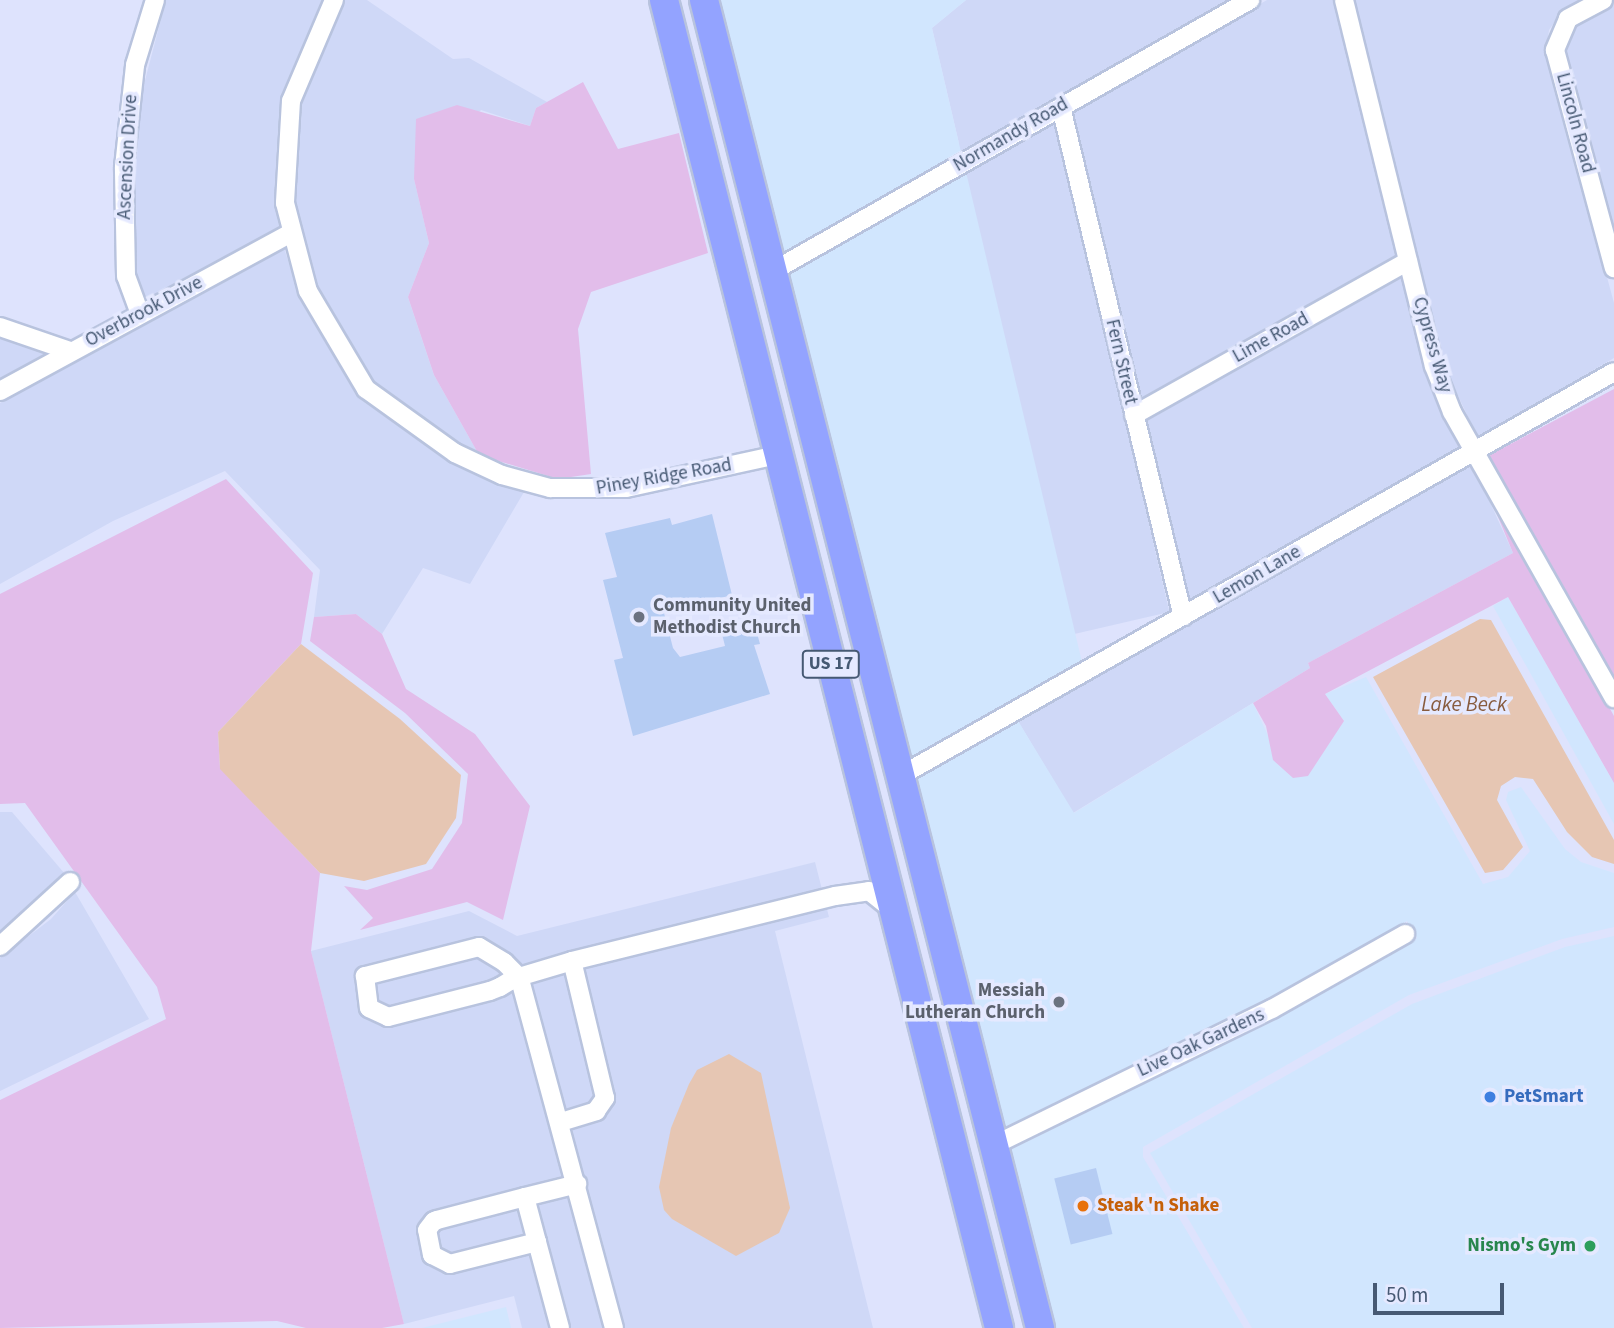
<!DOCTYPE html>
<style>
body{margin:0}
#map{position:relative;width:1614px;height:1328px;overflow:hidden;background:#dee3fd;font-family:"Source Sans 3",sans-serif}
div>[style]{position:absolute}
.residential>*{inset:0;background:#cfd8f7;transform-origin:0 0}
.commercial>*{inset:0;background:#d1e6fe}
.green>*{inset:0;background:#e2bdea}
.water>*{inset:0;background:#e6c6b3}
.building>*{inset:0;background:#b5ccf3;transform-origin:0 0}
.roads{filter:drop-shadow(2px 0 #b8c3de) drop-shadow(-2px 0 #b8c3de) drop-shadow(0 2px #b8c3de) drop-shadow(0 -2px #b8c3de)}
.minor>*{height:18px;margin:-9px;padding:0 9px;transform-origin:9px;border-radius:9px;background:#fff}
.primary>*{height:28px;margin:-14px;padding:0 14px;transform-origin:14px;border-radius:14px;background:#93a3ff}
.dots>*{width:19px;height:19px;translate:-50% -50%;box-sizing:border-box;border:4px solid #e5e9ff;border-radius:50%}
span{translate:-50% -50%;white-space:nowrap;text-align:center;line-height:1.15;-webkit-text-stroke:7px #e5e9ff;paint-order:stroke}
.shield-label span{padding:2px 5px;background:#e5e9ff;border:2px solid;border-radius:5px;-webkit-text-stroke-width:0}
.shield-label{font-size:18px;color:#465973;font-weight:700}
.street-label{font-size:19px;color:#465973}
.worship-label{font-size:19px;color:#5b616d;font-weight:700}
.left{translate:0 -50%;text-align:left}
.right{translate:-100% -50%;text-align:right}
.shop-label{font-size:19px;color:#366cbe;font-weight:700}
.food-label{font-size:19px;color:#c56008;font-weight:700}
.leisure-label{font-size:19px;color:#27864d;font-weight:700}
.water-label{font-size:21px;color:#885c3f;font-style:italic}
.scale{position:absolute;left:1373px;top:1283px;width:131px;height:32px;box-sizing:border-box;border:4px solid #465973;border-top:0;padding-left:9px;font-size:21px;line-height:24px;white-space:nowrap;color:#465973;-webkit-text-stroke:5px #e5e9ff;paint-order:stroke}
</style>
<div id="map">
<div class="residential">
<i style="clip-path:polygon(166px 0,323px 0,282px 99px,279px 228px,144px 300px,135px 275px,136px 115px)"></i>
<i style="clip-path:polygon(345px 0,367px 0,453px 59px,469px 58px,547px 102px,536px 108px,530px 126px,481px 110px,414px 179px,429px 243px,408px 297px,434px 375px,479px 455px,408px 413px,372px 382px,316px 288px,300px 239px,294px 203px,300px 104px,320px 48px)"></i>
<i style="clip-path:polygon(966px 0,1229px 0,961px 152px,932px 28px)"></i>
<i style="clip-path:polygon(1267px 0,1334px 0,1397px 255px,1140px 401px,1072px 112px)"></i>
<i style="clip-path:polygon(1353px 0,1582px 0,1563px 10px,1549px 30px,1546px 51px,1614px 303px,1614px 358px,1478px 438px,1443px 364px)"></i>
<i style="clip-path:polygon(1614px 5px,1614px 233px,1565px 50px,1575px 27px)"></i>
<i style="left:1056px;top:121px;width:504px;height:103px;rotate:77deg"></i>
<i style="clip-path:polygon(284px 248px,300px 296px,361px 396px,451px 461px,524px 492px,470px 584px,423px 568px,382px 634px,356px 614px,314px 617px,320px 570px,225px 471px,113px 521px,0 584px,0 403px)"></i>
<i style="clip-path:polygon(1402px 276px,1426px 369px,1462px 447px,1189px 602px,1145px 421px)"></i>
<i style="clip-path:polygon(0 337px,46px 353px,0 379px)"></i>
<i style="clip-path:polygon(1473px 465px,1513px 553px,1308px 663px,1310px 668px,1073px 813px,1018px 721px)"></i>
<i style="clip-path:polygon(0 812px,12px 812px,65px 874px,0 934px)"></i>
<i style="clip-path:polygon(815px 862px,829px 917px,775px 931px,873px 1328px,522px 1328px,514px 1296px,404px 1324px,311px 951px,469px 911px,517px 936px)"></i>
<i style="clip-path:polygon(75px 892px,149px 1019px,0 1091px,0 958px,51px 919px)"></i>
</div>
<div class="commercial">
<i style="clip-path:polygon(715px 0,966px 0,932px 28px,961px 152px,778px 256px)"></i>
<i style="clip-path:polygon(966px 172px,1082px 662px,906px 761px,783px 276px)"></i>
<i style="clip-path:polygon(1508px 597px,1614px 783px,1614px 824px,1493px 606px)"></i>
<i style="clip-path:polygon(1366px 677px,1483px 884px,1508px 877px,1530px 851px,1506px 800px,1508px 792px,1521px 787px,1565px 849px,1581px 862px,1614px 873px,1614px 927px,1562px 939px,1409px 995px,1143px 1147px,1143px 1157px,1244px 1328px,1052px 1328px,1008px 1149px,1277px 1018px,1417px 938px,1407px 921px,1267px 1000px,1003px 1129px,911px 781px,1018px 721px,1074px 813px,1253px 703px,1274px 749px,1321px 750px,1344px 721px,1325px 694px)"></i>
<i style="clip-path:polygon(1614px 936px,1614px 1328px,1252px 1328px,1150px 1153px,1412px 1004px,1565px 947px)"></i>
<i style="clip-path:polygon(506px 1307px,511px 1328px,422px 1328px)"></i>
</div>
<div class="green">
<i style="clip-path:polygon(583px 82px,618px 149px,679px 133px,708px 253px,591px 292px,578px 329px,591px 474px,558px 479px,479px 455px,434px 375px,408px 297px,429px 243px,414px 179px,416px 119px,457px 105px,530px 126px,536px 108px)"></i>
<i style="clip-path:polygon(1614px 389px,1614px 680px,1488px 456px)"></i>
<i style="clip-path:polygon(226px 479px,313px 573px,301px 644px,218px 732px,220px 768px,320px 873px,311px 951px,404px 1324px,382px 1328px,306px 1328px,277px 1321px,0 1328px,0 1100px,166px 1019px,157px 987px,25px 803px,0 804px,0 594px)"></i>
<i style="clip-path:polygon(1486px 488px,1614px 716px,1614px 783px,1508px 597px,1325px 694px,1344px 721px,1308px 776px,1293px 778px,1273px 760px,1266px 726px,1253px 703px,1310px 668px,1308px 663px,1513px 553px)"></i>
<i style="clip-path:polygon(356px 614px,382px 634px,406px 689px,475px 734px,530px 806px,503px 920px,467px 902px,360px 930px,373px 918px,344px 886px,367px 890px,432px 869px,462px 823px,468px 774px,405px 713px,310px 641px,314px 617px)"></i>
</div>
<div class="water">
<i style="clip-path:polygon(1480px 619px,1491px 620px,1614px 840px,1614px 864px,1592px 857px,1567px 832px,1533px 779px,1515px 777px,1501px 786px,1497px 800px,1523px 847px,1503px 870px,1485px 873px,1373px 677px)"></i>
<i style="clip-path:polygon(301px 644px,400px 719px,461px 775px,456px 818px,426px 864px,364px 881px,320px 873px,220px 769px,218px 732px)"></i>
<i style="clip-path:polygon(729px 1054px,761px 1073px,790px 1208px,779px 1233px,736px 1256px,672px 1219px,664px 1210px,659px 1187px,671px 1128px,689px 1084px,697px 1070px)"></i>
</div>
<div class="building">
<i style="clip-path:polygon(712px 514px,732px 595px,664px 613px,673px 648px,680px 657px,725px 646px,722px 634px,755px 626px,760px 644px,754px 645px,770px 694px,633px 736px,614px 660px,623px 658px,603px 580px,617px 577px,605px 533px,670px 518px,672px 525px)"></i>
<i style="left:1096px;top:1168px;width:68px;height:43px;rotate:76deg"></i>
</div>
<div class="roads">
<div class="minor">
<i style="left:334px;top:0;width:110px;rotate:113.1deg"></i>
<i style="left:291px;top:101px;width:102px;rotate:93.4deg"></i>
<i style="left:285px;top:203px;width:91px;rotate:75.4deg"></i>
<i style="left:308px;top:291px;width:114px;rotate:59.4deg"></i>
<i style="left:366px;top:389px;width:110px;rotate:35.7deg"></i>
<i style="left:455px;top:453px;width:52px;rotate:25.1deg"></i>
<i style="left:502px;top:475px;width:50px;rotate:15.2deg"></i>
<i style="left:550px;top:488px;width:76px"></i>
<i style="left:626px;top:488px;width:155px;rotate:-12.3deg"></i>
<i style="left:1344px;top:0;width:377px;rotate:76.2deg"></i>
<i style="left:1434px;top:366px;width:49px;rotate:68.6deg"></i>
<i style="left:1452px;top:412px;width:329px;rotate:60.5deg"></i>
<i style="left:1603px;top:0;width:40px;rotate:152deg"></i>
<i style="left:1568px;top:19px;width:34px;rotate:113deg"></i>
<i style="left:1555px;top:50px;width:226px;rotate:74.9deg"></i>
<i style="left:1061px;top:107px;width:524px;rotate:76.55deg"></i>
<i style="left:773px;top:271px;width:549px;rotate:-29.6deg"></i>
<i style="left:140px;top:314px;width:40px;rotate:-110.2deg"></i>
<i style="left:126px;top:276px;width:109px;rotate:-91.1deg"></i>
<i style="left:124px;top:167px;width:103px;rotate:-83.8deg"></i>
<i style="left:135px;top:65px;width:68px;rotate:-72.9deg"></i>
<i style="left:0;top:327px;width:74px;rotate:18.9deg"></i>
<i style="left:0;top:391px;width:329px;rotate:-28.5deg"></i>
<i style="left:1134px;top:415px;width:314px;rotate:-29.3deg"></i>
<i style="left:900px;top:776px;width:820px;rotate:-29.5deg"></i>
<i style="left:0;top:946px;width:95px;rotate:-42.4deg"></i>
<i style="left:561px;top:1122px;width:37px;rotate:-17deg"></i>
<i style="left:596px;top:1111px;width:16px;rotate:-55deg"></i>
<i style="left:605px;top:1098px;width:141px;rotate:-103.5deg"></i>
<i style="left:994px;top:1145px;width:309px;rotate:-26.1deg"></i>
<i style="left:1272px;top:1009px;width:153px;rotate:-29.4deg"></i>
<i style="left:525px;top:1197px;width:47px;rotate:75.1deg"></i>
<i style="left:537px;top:1242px;width:90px;rotate:165.8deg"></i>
<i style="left:450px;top:1264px;width:20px;rotate:-153deg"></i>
<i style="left:432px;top:1255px;width:25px;rotate:-101deg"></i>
<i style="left:427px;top:1230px;width:11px;rotate:-52deg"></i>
<i style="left:434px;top:1221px;width:3px;rotate:-18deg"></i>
<i style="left:437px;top:1220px;width:91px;rotate:-14.6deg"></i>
<i style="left:525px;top:1197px;width:54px;rotate:-14deg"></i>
<i style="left:537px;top:1242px;width:89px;rotate:75deg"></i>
<i style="left:614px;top:1328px;width:360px;rotate:-105.1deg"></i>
<i style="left:520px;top:980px;width:3px;rotate:-108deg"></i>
<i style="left:519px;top:977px;width:21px;rotate:-135deg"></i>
<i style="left:504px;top:962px;width:29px;rotate:-149deg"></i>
<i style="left:479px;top:947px;width:118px;rotate:165.7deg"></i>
<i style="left:365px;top:976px;width:32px;rotate:83deg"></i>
<i style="left:369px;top:1008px;width:21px;rotate:25deg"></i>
<i style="left:388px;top:1017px;width:105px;rotate:-14.3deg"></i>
<i style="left:490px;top:991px;width:11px;rotate:-22deg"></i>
<i style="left:500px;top:987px;width:12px;rotate:-31deg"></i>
<i style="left:510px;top:981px;width:10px;rotate:-24deg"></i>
<i style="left:519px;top:977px;width:3px;rotate:-18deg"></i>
<i style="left:522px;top:976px;width:52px;rotate:-16.7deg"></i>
<i style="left:572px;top:961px;width:271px;rotate:-13.9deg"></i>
<i style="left:835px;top:896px;width:34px;rotate:-8deg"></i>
<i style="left:869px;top:891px;width:28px;rotate:39deg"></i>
</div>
<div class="primary">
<i style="left:664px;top:0;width:1370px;rotate:75.84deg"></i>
<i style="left:704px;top:0;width:1370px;rotate:75.8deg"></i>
</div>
</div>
<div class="dots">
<i style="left:639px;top:617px;background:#6b7280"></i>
<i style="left:1059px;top:1002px;background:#6b7280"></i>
<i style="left:1490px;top:1097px;background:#3f7fe0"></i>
<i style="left:1083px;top:1206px;background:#e8710a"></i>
<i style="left:1590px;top:1246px;background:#2e9e5b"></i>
</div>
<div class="shield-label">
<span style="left:831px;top:664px">US 17</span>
</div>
<div class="street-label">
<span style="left:1575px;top:123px;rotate:75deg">Lincoln Road</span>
<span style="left:1011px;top:135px;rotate:-30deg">Normandy Road</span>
<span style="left:128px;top:157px;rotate:-87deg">Ascension Drive</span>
<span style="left:144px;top:312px;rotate:-28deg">Overbrook Drive</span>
<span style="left:1271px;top:338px;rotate:-29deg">Lime Road</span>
<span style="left:1432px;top:345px;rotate:74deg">Cypress Way</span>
<span style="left:1121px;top:362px;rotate:77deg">Fern Street</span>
<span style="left:664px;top:477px;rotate:-10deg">Piney Ridge Road</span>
<span style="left:1257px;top:575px;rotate:-30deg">Lemon Lane</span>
<span style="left:1201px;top:1043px;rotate:-25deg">Live Oak Gardens</span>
</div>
<div class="worship-label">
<span class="left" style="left:653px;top:617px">Community United<br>Methodist Church</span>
<span class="right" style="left:1045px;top:1002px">Messiah<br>Lutheran Church</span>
</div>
<div class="shop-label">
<span class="left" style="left:1504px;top:1097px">PetSmart</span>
</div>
<div class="food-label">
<span class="left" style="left:1097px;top:1206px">Steak 'n Shake</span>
</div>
<div class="leisure-label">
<span class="right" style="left:1576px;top:1246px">Nismo's Gym</span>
</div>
<div class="water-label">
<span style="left:1464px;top:704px">Lake Beck</span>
</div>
<div class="scale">50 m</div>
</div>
